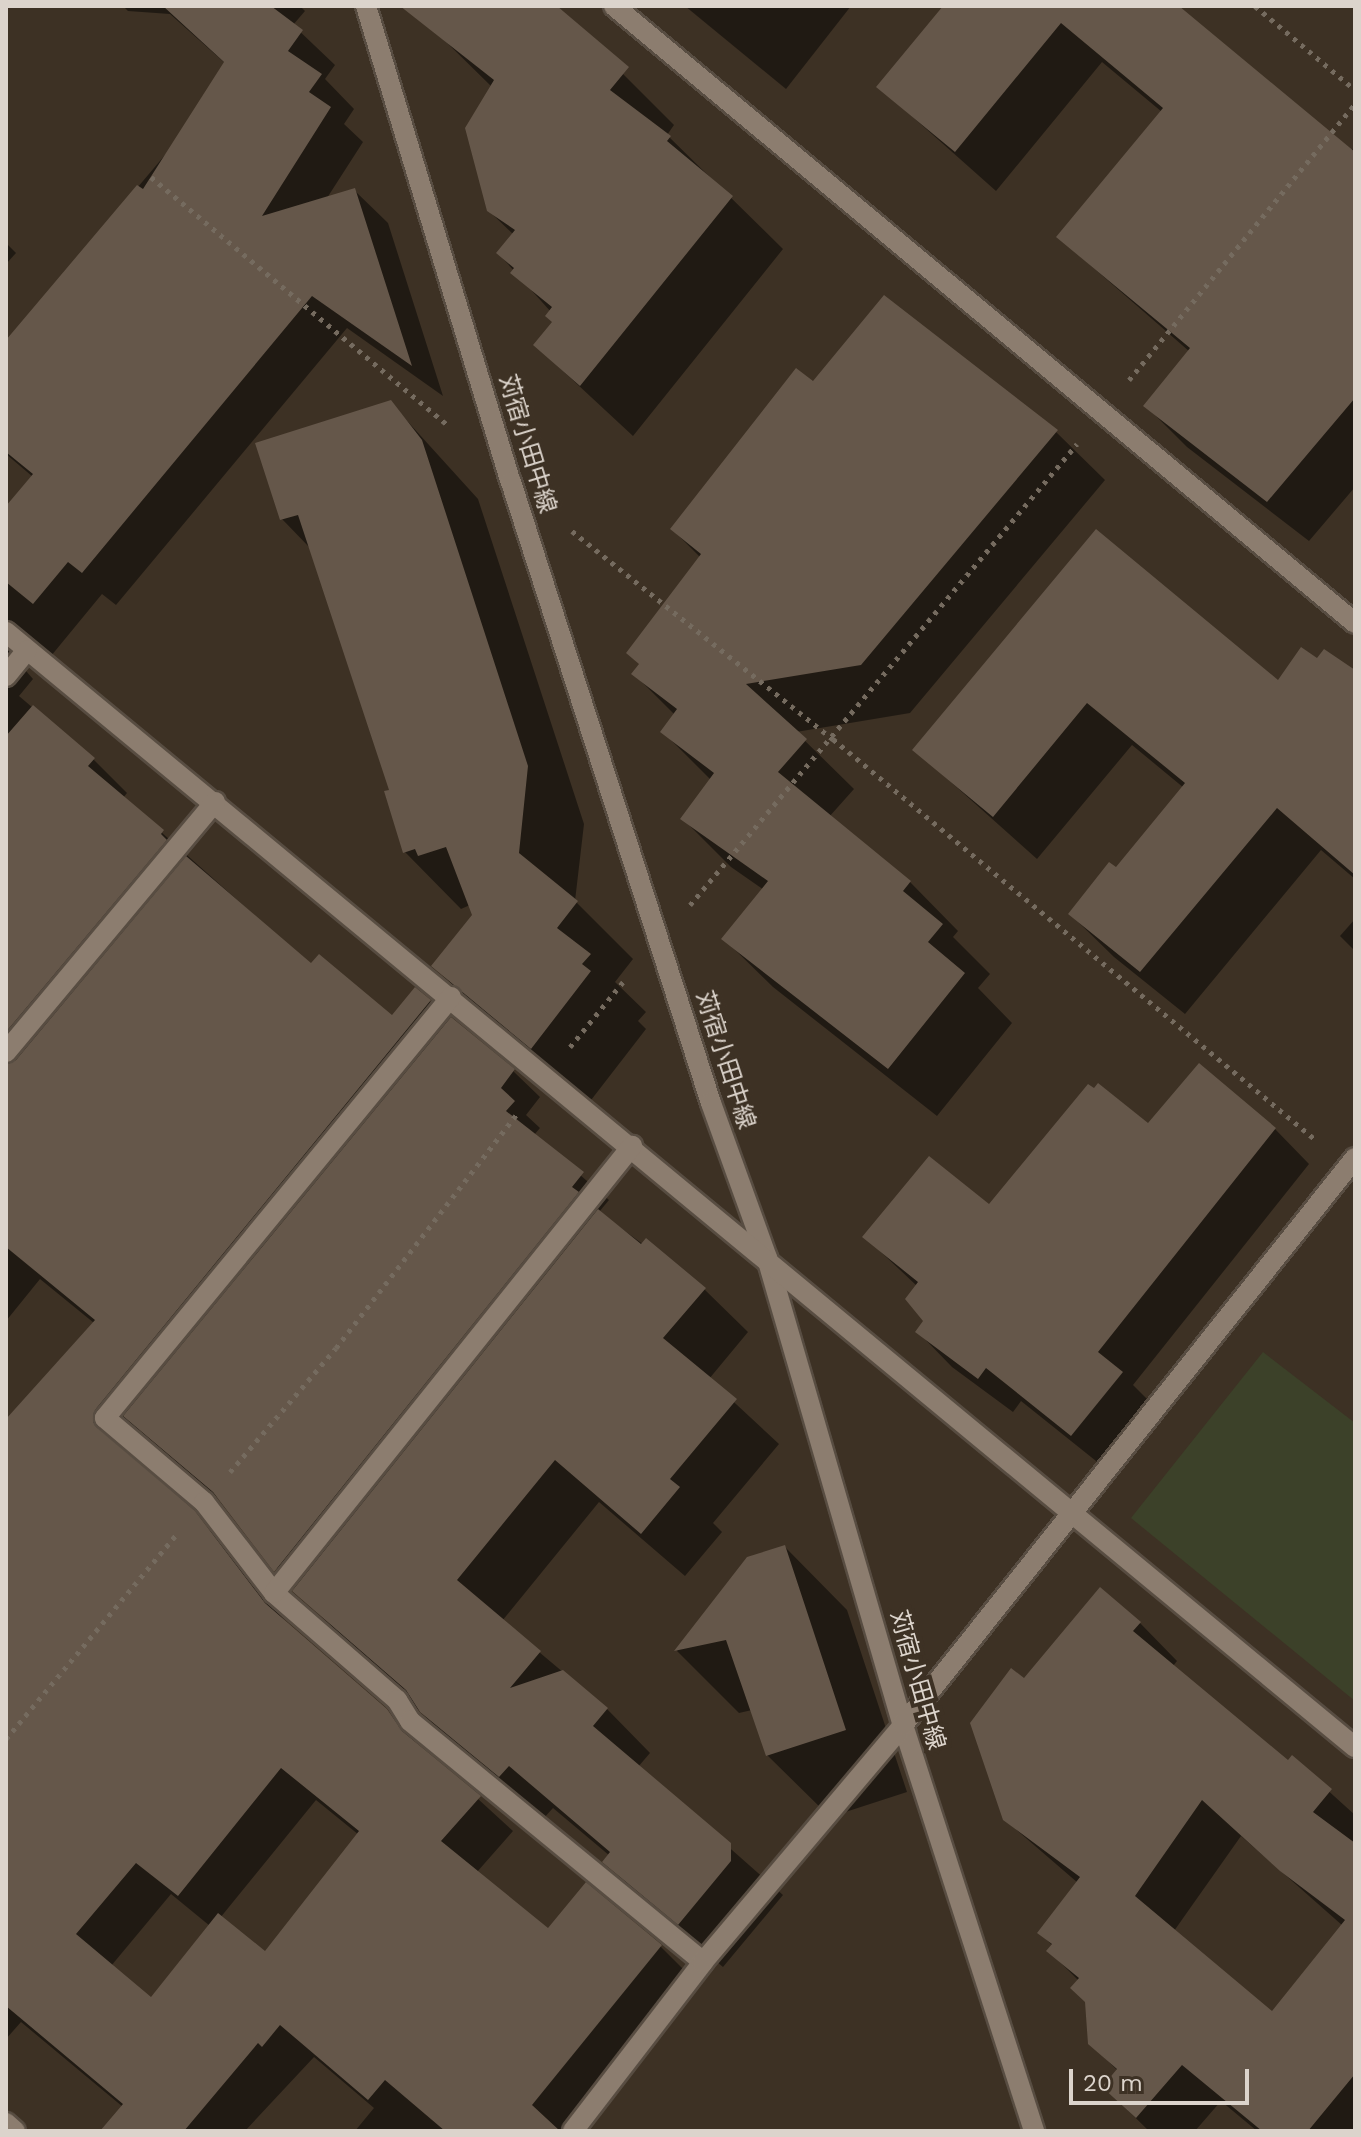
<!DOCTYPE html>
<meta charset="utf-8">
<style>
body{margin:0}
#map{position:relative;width:1361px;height:2137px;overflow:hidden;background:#3d3124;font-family:"Work Sans","Noto Sans JP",sans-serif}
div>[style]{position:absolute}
.green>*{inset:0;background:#3c4129}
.shadow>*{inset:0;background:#0007}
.building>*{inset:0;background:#65574a}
.path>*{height:5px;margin-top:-2.5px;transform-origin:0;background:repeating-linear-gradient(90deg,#756b5f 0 4px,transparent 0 10px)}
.roads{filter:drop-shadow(2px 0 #584d42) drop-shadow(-2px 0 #584d42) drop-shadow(0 2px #584d42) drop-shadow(0 -2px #584d42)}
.minor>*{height:20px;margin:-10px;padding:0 10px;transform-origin:10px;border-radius:10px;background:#8c7d6f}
span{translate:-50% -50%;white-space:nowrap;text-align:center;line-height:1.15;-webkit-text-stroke:8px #3d3124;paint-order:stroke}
.street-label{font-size:24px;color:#dcd4cc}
.frame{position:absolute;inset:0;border:8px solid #dcd4cc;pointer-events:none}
.scale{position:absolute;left:1069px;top:2069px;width:180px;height:36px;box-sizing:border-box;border:4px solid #dcd4cc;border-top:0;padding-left:10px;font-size:24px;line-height:28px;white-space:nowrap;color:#dcd4cc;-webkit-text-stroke:6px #3d3124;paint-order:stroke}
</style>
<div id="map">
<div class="green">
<i style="clip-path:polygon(1263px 1352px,1355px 1423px,1355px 1701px,1131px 1518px)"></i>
</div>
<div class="shadow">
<i style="clip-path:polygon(evenodd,123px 6px,300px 6px,305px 11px,293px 25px,335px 65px,325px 79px,354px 109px,344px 124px,363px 142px,327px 198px,354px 190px,388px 223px,443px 396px,347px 328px,116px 605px,102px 594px,51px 656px,28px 658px,26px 671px,33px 679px,19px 696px,94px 760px,127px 793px,123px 798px,311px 966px,392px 1018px,415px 989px,513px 1071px,540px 1097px,526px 1115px,540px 1128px,534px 1135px,609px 1200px,599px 1212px,704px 1289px,748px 1332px,709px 1379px,779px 1444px,713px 1523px,722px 1532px,685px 1576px,599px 1502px,502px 1621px,607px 1709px,650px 1753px,638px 1767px,783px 1895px,723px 1967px,648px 1905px,605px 1862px,610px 1856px,553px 1808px,543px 1819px,466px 1756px,295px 1591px,224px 1503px,139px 1430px,128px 1444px,126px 1453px,228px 1547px,288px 1625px,513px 1831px,477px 1872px,549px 1931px,660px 1946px,694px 1980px,573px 2131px,355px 2131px,374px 2108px,314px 2057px,245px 2131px,103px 2131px,123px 2107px,21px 2022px,6px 2039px,6px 1422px,94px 1323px,40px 1279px,6px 1321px,6px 510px,33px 477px,6px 454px,6px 343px,214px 97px,226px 64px,170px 14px,128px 11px,123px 6px,316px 1800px,359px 1835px,265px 1954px,220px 1918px,316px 1800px,123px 6px,171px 1894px,210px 1926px,151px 1999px,111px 1966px,171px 1894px)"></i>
<i style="clip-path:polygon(434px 6px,540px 6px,623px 74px,674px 125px,667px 135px,783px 249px,633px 436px,535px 345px,555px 323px,551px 312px,498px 253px,514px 235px,488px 210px,492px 87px,436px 32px)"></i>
<i style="clip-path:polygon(685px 6px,851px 6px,786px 89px)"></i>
<i style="clip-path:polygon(946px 6px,1176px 6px,1351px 151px,1355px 146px,1355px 487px,1309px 541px,1187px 447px,1146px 406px,1190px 352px,1058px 237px,1162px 112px,1102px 62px,996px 191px,879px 87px)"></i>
<i style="clip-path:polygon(6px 243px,16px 253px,6px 264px)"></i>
<i style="clip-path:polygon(813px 384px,1056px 432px,1105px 480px,910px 713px,796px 732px,854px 789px,829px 817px,910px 882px,958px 931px,953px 937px,990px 974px,978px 988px,1012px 1023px,937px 1116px,773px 987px,724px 939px,764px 890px,731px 867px,683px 819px,711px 780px,663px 732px,675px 715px,634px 674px,701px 558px,672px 529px)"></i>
<i style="clip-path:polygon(390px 402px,478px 499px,584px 824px,575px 901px,633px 959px,615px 982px,646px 1012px,638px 1021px,646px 1029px,588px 1104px,490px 1022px,433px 966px,474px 915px,470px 905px,461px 909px,405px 852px,391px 791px,311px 549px,282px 519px)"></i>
<i style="clip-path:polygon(1097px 532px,1278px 683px,1317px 661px,1355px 673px,1355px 879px,1321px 850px,1185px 1014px,1114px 957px,1070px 914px,1117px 870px,1184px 788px,1132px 745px,1037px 859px,915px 750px)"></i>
<i style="clip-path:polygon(1355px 919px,1355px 951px,1340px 936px)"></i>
<i style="clip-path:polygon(1148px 1125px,1275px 1129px,1309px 1164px,1133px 1385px,1156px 1408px,1106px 1469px,1021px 1401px,1013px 1412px,952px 1367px,918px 1332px,926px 1321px,917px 1286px,865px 1237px,989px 1207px)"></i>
<i style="clip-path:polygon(785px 1547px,847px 1610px,907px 1792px,830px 1817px,767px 1755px,752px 1710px,739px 1713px,677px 1651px,748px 1559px)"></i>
<i style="clip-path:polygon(evenodd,1140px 1623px,1177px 1661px,1173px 1666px,1288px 1762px,1292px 1758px,1355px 1815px,1355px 2131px,1257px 2131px,1221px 2101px,1195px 2131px,1149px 2131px,1104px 2087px,1118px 2071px,1090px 2043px,1087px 2002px,1079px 1981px,1049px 1951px,1053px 1946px,1040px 1933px,1078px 1883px,1004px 1819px,1024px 1680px,1140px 1623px,1241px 1836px,1343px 1926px,1272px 2013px,1174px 1931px,1241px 1836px)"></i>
</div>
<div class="building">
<i style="clip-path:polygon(163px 6px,271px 6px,303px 30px,288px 51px,322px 74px,309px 92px,331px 107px,262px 216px,355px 188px,412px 366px,312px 296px,82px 573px,68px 562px,33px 604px,6px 582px,6px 506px,33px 474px,6px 452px,6px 340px,137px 185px,143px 189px,224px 62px)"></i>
<i style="clip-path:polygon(400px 6px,557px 6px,629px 67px,610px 90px,671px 136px,667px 141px,733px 196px,580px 386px,533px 345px,552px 322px,545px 316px,552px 307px,510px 273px,514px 268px,496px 253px,515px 230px,487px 211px,465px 128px,494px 80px)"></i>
<i style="clip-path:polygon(943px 6px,1179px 6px,1355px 152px,1355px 398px,1267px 502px,1143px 406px,1190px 348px,1056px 237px,1163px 108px,1061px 23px,955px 152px,876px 87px)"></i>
<i style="clip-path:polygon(884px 295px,1058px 430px,861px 665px,746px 684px,807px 739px,778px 772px,911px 881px,903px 891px,943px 924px,928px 942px,965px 973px,888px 1069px,721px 939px,768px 881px,680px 819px,714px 773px,660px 732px,677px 709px,631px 674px,639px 664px,626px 653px,701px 554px,670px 529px,796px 368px,813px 381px)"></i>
<i style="clip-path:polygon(391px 400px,422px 440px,528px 766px,519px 853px,578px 901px,557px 928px,591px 954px,582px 964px,591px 971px,531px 1049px,431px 966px,472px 915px,446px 847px,418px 856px,415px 849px,403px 853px,384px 791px,389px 790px,298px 515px,280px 520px,255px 443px)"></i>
<i style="clip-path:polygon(1096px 529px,1278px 680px,1301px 647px,1317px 658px,1324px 649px,1355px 670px,1355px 875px,1277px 808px,1140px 972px,1068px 914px,1109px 862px,1116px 867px,1185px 783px,1087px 703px,993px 817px,912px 750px)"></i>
<i style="clip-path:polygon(33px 705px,95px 758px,88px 766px,164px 830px,161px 834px,167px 840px,6px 1032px,6px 736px)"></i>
<i style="clip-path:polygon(evenodd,186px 856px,311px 963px,319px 954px,392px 1015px,415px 987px,431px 1000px,95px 1410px,93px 1422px,195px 1511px,265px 1603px,387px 1709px,402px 1731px,481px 1796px,441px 1841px,548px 1928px,586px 1882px,662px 1945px,532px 2105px,560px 2131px,445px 2131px,385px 2080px,368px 2100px,280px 2025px,262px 2047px,258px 2043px,184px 2131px,100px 2131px,123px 2104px,6px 2006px,6px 1419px,95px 1320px,6px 1247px,6px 1065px,16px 1060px,186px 856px,281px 1768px,359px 1831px,265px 1951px,218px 1913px,151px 1997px,76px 1934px,136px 1863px,178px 1896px,281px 1768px)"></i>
<i style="clip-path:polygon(451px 1017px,515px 1069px,501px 1088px,515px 1101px,506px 1111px,584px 1172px,572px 1187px,579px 1192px,274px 1572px,213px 1492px,123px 1416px)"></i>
<i style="clip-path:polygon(1199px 1063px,1276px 1128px,1098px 1352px,1123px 1372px,1071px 1436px,986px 1368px,978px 1379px,915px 1332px,923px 1321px,905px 1299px,918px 1282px,862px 1237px,929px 1156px,989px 1204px,1088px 1084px,1094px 1088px,1098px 1083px,1148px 1123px)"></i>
<i style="clip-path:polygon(598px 1209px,641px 1244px,646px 1238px,706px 1288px,663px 1338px,737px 1399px,670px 1479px,680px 1487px,641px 1534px,555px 1460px,457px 1580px,541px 1651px,510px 1688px,563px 1670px,608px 1708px,593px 1726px,731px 1843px,731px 1861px,678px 1925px,602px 1862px,610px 1852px,509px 1766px,499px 1777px,420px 1712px,406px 1690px,292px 1591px)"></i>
<i style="clip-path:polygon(785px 1545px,846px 1730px,766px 1756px,726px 1640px,674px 1651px,747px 1557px)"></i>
<i style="clip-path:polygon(evenodd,1100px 1587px,1141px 1622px,1133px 1631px,1288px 1760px,1292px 1755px,1332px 1789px,1313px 1812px,1355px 1843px,1355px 2074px,1308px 2131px,1262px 2131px,1182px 2065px,1136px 2118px,1102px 2087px,1117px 2069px,1088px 2044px,1085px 2002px,1070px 1988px,1079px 1978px,1046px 1951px,1052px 1944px,1037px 1933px,1080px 1877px,1003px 1820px,970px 1723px,1011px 1668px,1024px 1678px,1100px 1587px,1202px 1800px,1280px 1871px,1345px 1920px,1272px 2011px,1135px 1896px,1202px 1800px)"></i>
</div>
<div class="path">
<i style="left:1255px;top:6px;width:131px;rotate:40deg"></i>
<i style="left:151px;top:177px;width:388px;rotate:39.9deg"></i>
<i style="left:1129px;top:380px;width:357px;rotate:-50.7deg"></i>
<i style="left:572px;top:531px;width:334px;rotate:38.6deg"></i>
<i style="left:833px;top:739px;width:629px;rotate:39.71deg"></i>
<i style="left:690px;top:905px;width:602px;rotate:-49.99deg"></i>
<i style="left:570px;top:1047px;width:84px;rotate:-50.8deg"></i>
<i style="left:230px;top:1472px;width:163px;rotate:-49.5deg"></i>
<i style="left:336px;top:1348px;width:299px;rotate:-52.3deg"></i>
<i style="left:6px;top:1739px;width:267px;rotate:-50.2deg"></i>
</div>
<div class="roads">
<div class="minor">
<i style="left:366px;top:6px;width:498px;rotate:73.1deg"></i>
<i style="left:511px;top:482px;width:652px;rotate:72.15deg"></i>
<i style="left:711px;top:1103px;width:165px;rotate:70.1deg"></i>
<i style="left:767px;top:1258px;width:486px;rotate:73.8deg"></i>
<i style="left:903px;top:1725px;width:427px;rotate:72.1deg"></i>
<i style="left:614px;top:6px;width:964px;rotate:39.78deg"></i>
<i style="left:6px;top:632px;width:1750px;rotate:39.58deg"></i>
<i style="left:6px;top:676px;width:33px;rotate:-51deg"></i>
<i style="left:451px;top:997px;width:545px;rotate:129.42deg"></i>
<i style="left:105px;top:1418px;width:130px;rotate:40.3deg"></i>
<i style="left:204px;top:1502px;width:115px;rotate:52.4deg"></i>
<i style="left:274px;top:1593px;width:163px;rotate:41deg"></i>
<i style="left:397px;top:1700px;width:25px;rotate:58deg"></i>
<i style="left:410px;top:1721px;width:379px;rotate:39.4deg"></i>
<i style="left:6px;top:1052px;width:326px;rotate:-50.1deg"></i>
<i style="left:274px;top:1593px;width:573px;rotate:-51.31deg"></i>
<i style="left:6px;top:2123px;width:12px;rotate:42deg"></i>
<i style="left:573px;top:2131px;width:213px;rotate:-52.4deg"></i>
<i style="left:703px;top:1962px;width:310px;rotate:-49.8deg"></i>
<i style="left:903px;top:1725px;width:725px;rotate:-51.44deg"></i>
</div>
</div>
<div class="street-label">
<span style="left:527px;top:444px;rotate:73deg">苅宿小田中線</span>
<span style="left:725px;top:1060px;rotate:72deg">苅宿小田中線</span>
<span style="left:917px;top:1680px;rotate:74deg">苅宿小田中線</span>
</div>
<div class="frame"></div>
<div class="scale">20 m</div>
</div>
